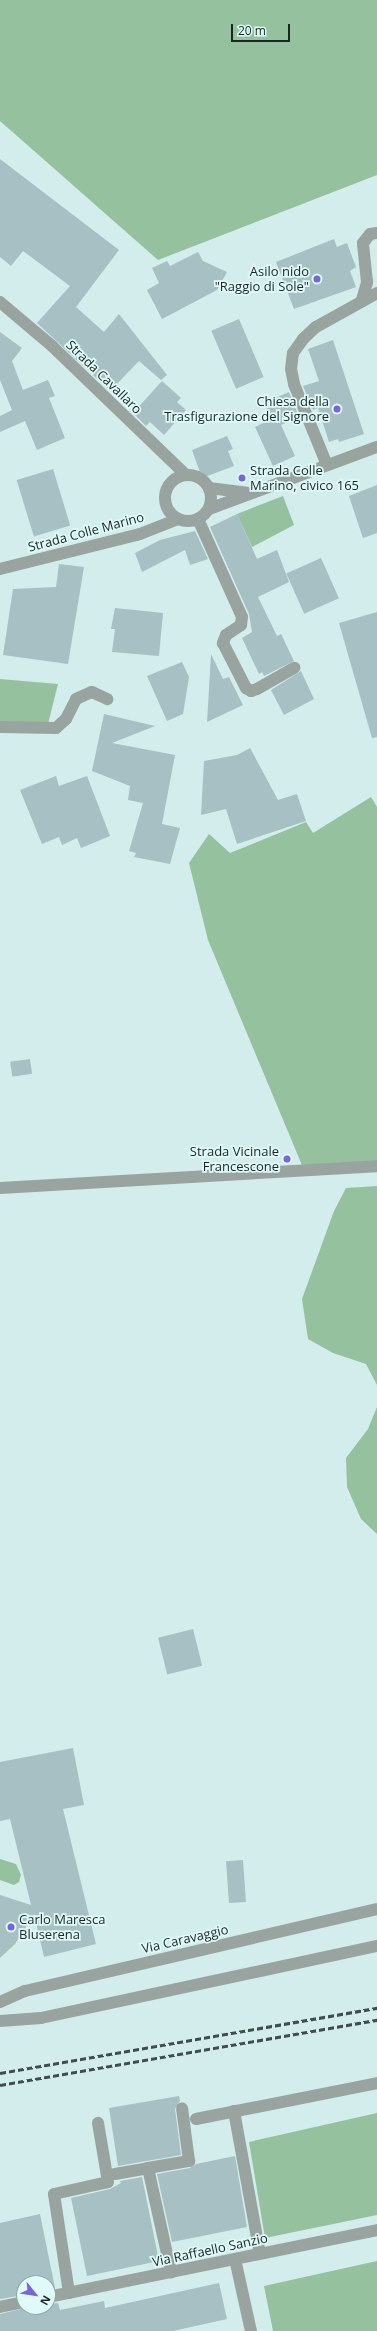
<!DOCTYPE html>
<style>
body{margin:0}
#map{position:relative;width:377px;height:2331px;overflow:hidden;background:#d2edeb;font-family:"Open Sans",sans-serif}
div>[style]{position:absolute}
.green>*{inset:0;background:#95c19f}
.building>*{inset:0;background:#a6c0c4;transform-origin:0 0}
.minor>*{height:12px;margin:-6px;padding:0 6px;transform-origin:6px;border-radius:6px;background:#99a39f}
.minor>.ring{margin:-6px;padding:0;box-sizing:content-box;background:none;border:12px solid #99a39f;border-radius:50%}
.rail>*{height:3px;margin-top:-1.5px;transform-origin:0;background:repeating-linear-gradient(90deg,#404d4c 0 6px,transparent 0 9px)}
.dots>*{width:11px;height:11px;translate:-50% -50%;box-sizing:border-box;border:2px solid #dffaf8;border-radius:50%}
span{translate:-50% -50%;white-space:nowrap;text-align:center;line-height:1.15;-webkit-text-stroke:3.5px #dffaf8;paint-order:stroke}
.poi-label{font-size:13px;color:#1b2524}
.right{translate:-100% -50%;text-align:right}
.left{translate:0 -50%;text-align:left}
.street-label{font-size:13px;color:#1b2524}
.north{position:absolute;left:16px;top:2275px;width:40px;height:40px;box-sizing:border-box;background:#dffaf8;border:1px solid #91a5a3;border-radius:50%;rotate:120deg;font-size:11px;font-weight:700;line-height:16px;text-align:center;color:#1b2524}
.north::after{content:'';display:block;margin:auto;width:14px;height:18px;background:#7864df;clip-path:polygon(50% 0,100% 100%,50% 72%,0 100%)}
.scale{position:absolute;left:231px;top:24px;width:59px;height:18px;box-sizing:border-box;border:2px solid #1b2524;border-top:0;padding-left:5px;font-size:12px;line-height:14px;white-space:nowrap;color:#1b2524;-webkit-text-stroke:3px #dffaf8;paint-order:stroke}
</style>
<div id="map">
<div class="green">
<i style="clip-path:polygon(0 0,377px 0,377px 175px,158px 260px,0 121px)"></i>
<i style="clip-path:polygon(283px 496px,294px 525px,252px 547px,237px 514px)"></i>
<i style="clip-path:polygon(0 679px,58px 684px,47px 728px,0 727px)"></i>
<i style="clip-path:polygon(371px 797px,377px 807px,377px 1166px,304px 1170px,208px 940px,189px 863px,209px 834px,230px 853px,306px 822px,313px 833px)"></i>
<i style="clip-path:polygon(377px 1186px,377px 1385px,366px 1364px,333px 1353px,308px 1339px,302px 1299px,334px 1211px,346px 1188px)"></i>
<i style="clip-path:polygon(377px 1407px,377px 1534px,361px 1519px,347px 1487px,346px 1458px,368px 1429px)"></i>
<i style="clip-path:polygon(0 1859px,16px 1864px,21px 1875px,19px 1882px,14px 1885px,0 1880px)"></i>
<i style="clip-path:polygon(377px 2113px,377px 2215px,265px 2238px,249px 2142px)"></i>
<i style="clip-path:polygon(377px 2261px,377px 2331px,273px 2331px,264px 2286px)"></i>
</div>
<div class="building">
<i style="clip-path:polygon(0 159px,119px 250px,76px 307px,104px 332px,119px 314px,167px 375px,161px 380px,139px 361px,110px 391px,37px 323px,70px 286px,23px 251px,11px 266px,0 257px)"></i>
<i style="clip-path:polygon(334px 239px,337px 247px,347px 243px,356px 267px,350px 271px,356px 287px,294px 309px,276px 262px)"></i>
<i style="clip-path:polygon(198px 252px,203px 261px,227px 272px,217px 290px,162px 319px,147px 290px,159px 283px,152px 268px,167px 261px,170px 266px)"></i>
<i style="left:239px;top:319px;width:63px;height:30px;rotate:67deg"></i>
<i style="clip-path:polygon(0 332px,22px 348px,12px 361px,23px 390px,48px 380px,55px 396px,49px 398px,65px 438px,37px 450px,25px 421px,0 432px,0 416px,12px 410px,0 380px)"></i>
<i style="clip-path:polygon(333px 340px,364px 434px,339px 442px,338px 439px,329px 442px,318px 408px,313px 410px,303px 386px,319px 381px,308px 349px)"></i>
<i style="clip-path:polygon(162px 381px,181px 398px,177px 402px,186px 410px,164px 435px,150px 422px,146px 426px,133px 413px)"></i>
<i style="clip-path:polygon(289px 392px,299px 417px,281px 425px,295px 456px,273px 466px,255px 427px,272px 419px,264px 403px)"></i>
<i style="clip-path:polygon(227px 436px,233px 449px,228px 451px,234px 466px,202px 478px,192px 450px)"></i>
<i style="left:53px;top:469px;width:59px;height:38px;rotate:73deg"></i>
<i style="clip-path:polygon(377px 485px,377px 533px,363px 538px,349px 496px)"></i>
<i style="clip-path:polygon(237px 514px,257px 559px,277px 550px,289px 582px,258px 597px,277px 636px,281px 634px,294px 661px,264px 676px,262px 672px,259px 674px,242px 638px,252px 632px,249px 614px,210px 527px)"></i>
<i style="clip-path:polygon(195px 531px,208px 559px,190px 565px,185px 550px,142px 572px,135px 553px,160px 540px)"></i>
<i style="left:321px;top:558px;width:44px;height:38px;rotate:66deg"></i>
<i style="clip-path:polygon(59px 564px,84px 567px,68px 664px,3px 655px,13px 589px,56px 587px)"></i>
<i style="clip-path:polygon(115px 608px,163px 613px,159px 656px,112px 652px,115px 629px,111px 629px)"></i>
<i style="clip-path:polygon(377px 612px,377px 737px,372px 738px,339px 623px)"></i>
<i style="clip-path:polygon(211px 654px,223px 679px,229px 677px,243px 705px,207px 722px)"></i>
<i style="clip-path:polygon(182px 662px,189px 677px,183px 714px,167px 721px,147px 676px)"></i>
<i style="clip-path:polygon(301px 671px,314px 699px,284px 715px,271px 690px)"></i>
<i style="clip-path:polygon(104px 714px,155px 726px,112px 743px,175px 755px,162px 824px,180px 828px,170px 864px,134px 857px,136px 853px,129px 851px,143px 803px,128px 800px,130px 786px,92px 771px)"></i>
<i style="clip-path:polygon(250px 748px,278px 800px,297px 794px,306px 821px,237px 844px,226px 809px,201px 815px,204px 761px,237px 755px)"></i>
<i style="clip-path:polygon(56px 776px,59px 786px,87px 776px,110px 836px,81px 848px,77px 838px,62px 845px,59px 837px,42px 844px,20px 790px)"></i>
<i style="left:30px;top:1059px;width:15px;height:20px;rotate:82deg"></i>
<i style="left:193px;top:1629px;width:38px;height:36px;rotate:76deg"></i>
<i style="clip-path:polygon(73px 1748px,84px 1805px,63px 1809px,96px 1944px,44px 1957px,34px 1914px,15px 1944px,0 1958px,0 1895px,31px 1905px,10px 1819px,0 1821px,0 1762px)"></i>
<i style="left:243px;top:1860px;width:42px;height:17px;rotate:86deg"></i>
<i style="clip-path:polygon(179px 2096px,180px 2101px,175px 2109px,181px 2155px,118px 2166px,109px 2108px)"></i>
<i style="clip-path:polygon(235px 2156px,247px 2227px,172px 2242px,157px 2174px,190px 2168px,196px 2164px)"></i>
<i style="clip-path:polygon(142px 2177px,159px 2261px,87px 2276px,71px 2198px,110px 2189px,121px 2183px,120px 2181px)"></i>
<i style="clip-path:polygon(40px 2214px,55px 2288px,48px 2289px,48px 2283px,24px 2283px,24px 2295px,0 2299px,0 2223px)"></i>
<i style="clip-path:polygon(219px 2283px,227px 2319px,173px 2331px,0 2331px,0 2314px,29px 2307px,48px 2307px,48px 2304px,58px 2303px,60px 2310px,104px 2301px,105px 2308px)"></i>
</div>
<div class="minor">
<i style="left:362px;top:300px;width:19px;rotate:-74deg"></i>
<i style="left:367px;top:282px;width:39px;rotate:-96deg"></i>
<i style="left:363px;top:243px;width:11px;rotate:-52deg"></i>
<i style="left:370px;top:234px;width:7px;rotate:-8deg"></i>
<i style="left:0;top:302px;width:68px;rotate:40.2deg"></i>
<i style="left:52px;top:346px;width:186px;rotate:43.9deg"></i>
<i style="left:327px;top:465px;width:87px;rotate:-112.2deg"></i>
<i style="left:294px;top:384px;width:15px;rotate:-101deg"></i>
<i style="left:291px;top:369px;width:16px;rotate:-83deg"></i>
<i style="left:293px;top:353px;width:17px;rotate:-54deg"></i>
<i style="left:303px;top:339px;width:18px;rotate:-43deg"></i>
<i style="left:316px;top:327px;width:70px;rotate:-29.1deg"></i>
<i class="ring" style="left:165px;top:475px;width:34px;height:34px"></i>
<i style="left:209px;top:488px;width:38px;rotate:7deg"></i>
<i style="left:209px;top:509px;width:179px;rotate:-20.3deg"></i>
<i style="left:198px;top:519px;width:107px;rotate:65.8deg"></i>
<i style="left:242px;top:617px;width:8px;rotate:97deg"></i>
<i style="left:241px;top:625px;width:18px;rotate:146deg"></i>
<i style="left:226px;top:635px;width:9px;rotate:111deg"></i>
<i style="left:223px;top:643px;width:51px;rotate:62.9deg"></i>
<i style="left:246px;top:688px;width:6px;rotate:31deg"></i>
<i style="left:251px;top:691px;width:6px;rotate:-18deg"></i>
<i style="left:257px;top:689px;width:43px;rotate:-29.6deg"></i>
<i style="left:0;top:569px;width:144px;rotate:-14deg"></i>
<i style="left:140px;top:534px;width:41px;rotate:-21.5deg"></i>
<i style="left:0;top:727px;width:56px;rotate:1deg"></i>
<i style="left:56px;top:728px;width:13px;rotate:-42deg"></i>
<i style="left:66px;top:719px;width:22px;rotate:-63deg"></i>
<i style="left:76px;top:699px;width:17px;rotate:-24deg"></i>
<i style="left:92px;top:692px;width:17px;rotate:25deg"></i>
<i style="left:0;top:1188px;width:378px;rotate:-3.3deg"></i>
<i style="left:0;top:2002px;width:27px;rotate:-24deg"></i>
<i style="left:25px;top:1991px;width:361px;rotate:-13.1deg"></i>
<i style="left:0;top:2021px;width:41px;rotate:-4.2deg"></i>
<i style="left:41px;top:2018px;width:344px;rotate:-12.1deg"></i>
<i style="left:234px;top:2111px;width:145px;rotate:79.7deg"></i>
<i style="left:196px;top:2119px;width:185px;rotate:-11.2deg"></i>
<i style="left:148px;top:2168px;width:42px;rotate:-9.7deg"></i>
<i style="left:189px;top:2161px;width:53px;rotate:-97.5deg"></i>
<i style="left:115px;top:2174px;width:34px;rotate:-10deg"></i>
<i style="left:148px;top:2168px;width:107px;rotate:77.5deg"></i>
<i style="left:235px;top:2259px;width:74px;rotate:77.5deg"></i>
<i style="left:69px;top:2293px;width:100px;rotate:-98.6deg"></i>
<i style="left:54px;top:2194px;width:55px;rotate:-12.5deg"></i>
<i style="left:108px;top:2182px;width:60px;rotate:-99.6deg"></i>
<i style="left:48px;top:2297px;width:336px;rotate:-11.5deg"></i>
<i style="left:0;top:2307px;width:25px;rotate:-12deg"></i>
</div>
<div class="rail">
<i style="left:0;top:2073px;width:383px;rotate:-9.8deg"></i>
<i style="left:0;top:2085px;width:383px;rotate:-9.8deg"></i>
</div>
<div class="dots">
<i style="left:317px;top:279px;background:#7864df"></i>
<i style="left:337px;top:409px;background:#7864df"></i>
<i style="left:242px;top:478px;background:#7864df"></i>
<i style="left:287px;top:1159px;background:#7864df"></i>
<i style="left:11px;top:1927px;background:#7864df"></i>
</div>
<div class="poi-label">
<span class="right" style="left:309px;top:279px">Asilo nido<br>"Raggio di Sole"</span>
<span class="right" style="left:329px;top:409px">Chiesa della<br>Trasfigurazione del Signore</span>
<span class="left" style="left:250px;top:478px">Strada Colle<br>Marino, civico 165</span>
<span class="right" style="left:279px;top:1159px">Strada Vicinale<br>Francescone</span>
<span class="left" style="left:19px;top:1927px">Carlo Maresca<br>Bluserena</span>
</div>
<div class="street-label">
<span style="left:104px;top:377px;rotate:44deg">Strada Cavallaro</span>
<span style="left:86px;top:532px;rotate:-15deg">Strada Colle Marino</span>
<span style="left:185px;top:1939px;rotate:-13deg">Via Caravaggio</span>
<span style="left:210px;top:2250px;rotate:-12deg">Via Raffaello Sanzio</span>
</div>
<div class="north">N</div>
<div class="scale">20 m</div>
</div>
